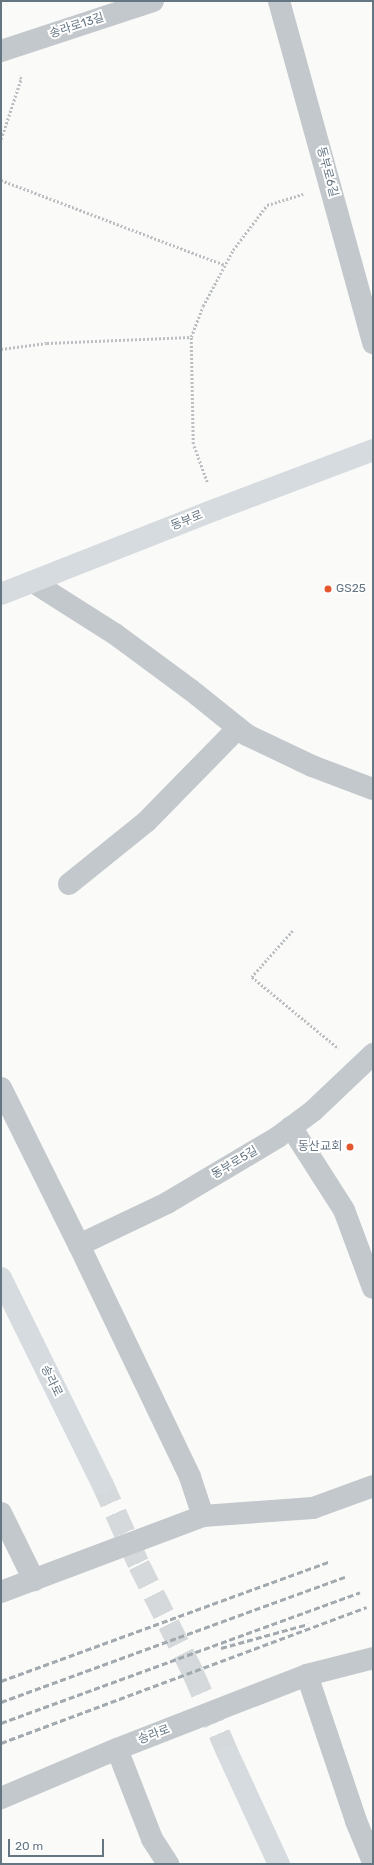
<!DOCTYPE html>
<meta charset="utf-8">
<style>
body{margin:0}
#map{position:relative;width:374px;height:1865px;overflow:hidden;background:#fafaf8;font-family:Rubik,"Noto Sans KR",sans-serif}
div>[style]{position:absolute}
.major-tunnel>*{height:22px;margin-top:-11px;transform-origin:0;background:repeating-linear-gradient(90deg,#d5d9db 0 22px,transparent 0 33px)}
.path>*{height:2.5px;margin-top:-1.25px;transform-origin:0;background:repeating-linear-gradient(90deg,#bbbfc2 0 2px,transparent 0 4px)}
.minor>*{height:22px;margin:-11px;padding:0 11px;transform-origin:11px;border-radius:11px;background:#c3c8cc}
.major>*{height:22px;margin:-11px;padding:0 11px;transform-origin:11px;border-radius:11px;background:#d6dbdf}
.rail>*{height:3px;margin-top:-1.5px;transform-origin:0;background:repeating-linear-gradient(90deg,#a2aab0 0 6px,transparent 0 9px)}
.dots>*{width:11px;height:11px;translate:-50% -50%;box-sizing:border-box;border:2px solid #fff;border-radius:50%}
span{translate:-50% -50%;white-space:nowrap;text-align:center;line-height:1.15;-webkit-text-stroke:4px #fff;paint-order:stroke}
.street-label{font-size:12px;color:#657683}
.poi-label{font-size:12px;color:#657683}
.left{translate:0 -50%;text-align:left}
.right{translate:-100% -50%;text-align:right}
.frame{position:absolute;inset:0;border:2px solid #657683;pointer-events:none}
.scale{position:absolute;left:8px;top:1839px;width:96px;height:18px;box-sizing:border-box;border:2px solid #657683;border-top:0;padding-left:5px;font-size:12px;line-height:14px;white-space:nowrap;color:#657683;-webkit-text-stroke:3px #fff;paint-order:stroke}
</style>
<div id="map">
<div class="major-tunnel">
<i style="left:102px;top:1483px;width:90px;rotate:65.7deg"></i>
<i style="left:139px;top:1565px;width:121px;rotate:63.4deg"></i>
<i style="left:193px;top:1673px;width:90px;rotate:66.6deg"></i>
</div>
<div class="path">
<i style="left:1px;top:139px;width:63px;rotate:-71.6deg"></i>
<i style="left:21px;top:79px;width:4px;rotate:-117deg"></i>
<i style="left:1px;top:180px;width:240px;rotate:20.8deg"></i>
<i style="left:1px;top:349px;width:46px;rotate:-7.4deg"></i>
<i style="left:47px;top:343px;width:144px;rotate:-2.4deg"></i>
<i style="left:207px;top:482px;width:40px;rotate:-110.2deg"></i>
<i style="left:193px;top:444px;width:107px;rotate:-91.1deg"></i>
<i style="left:191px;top:337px;width:33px;rotate:-69deg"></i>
<i style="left:203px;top:306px;width:64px;rotate:-61.8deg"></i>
<i style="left:233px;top:250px;width:56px;rotate:-52.9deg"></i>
<i style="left:267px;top:205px;width:38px;rotate:-17deg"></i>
<i style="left:293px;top:931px;width:62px;rotate:131.7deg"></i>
<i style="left:252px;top:977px;width:112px;rotate:39.5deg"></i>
</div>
<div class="minor">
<i style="left:279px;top:1px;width:355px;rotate:74.6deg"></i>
<i style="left:1px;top:51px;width:160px;rotate:-18.2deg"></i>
<i style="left:33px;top:582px;width:97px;rotate:32.4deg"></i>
<i style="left:115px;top:634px;width:94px;rotate:36.4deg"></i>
<i style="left:191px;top:690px;width:72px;rotate:38.8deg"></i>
<i style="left:247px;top:735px;width:72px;rotate:25.5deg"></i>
<i style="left:312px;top:766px;width:65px;rotate:20.7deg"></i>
<i style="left:69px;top:884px;width:100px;rotate:-38.9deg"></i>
<i style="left:147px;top:821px;width:130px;rotate:-45.6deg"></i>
<i style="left:1px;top:1088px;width:175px;rotate:63.6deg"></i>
<i style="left:79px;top:1245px;width:257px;rotate:64.4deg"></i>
<i style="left:190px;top:1477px;width:41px;rotate:71.6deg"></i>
<i style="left:291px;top:1127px;width:98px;rotate:57.4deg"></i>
<i style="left:344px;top:1210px;width:83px;rotate:69.6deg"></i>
<i style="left:79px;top:1245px;width:98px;rotate:-25.5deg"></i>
<i style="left:167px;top:1203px;width:129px;rotate:-30.7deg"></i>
<i style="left:278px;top:1137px;width:44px;rotate:-36.6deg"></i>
<i style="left:313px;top:1111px;width:83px;rotate:-43.5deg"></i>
<i style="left:1px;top:1513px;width:75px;rotate:63.8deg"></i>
<i style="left:1px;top:1592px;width:216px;rotate:-20.6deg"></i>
<i style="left:203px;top:1516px;width:110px;rotate:-4.2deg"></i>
<i style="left:313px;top:1508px;width:64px;rotate:-20.1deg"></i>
<i style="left:307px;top:1675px;width:154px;rotate:71.4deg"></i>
<i style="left:356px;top:1821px;width:44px;rotate:67.5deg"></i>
<i style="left:117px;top:1749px;width:97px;rotate:68.7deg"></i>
<i style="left:152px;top:1839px;width:30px;rotate:57deg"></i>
<i style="left:1px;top:1798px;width:126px;rotate:-22.9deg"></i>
<i style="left:117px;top:1749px;width:204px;rotate:-21.3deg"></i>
<i style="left:307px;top:1675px;width:68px;rotate:-14.4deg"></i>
</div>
<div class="major">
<i style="left:1px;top:594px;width:232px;rotate:-21.5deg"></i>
<i style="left:217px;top:509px;width:167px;rotate:-20.7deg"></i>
<i style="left:1px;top:1278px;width:229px;rotate:63.8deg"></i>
<i style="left:229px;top:1756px;width:119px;rotate:65.2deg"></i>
</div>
<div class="rail">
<i style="left:221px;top:1648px;width:90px;rotate:-15.4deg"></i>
<i style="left:1px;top:1681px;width:350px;rotate:-20deg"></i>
<i style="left:1px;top:1702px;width:366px;rotate:-20deg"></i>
<i style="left:1px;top:1723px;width:382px;rotate:-20deg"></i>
<i style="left:1px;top:1743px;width:390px;rotate:-20.4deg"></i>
</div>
<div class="dots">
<i style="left:328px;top:589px;background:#e4572e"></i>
<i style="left:350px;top:1147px;background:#e4572e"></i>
</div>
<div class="street-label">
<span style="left:77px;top:26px;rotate:-18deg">송라로13길</span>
<span style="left:327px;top:172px;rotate:75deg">동부로6길</span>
<span style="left:187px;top:521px;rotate:-22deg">동부로</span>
<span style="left:235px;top:1163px;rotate:-31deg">동부로5길</span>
<span style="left:51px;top:1381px;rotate:64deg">송라로</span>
<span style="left:154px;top:1735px;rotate:-21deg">송라로</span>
</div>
<div class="poi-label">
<span class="left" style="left:336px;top:589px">GS25</span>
<span class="right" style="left:342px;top:1147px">동산교회</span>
</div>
<div class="frame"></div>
<div class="scale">20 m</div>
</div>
